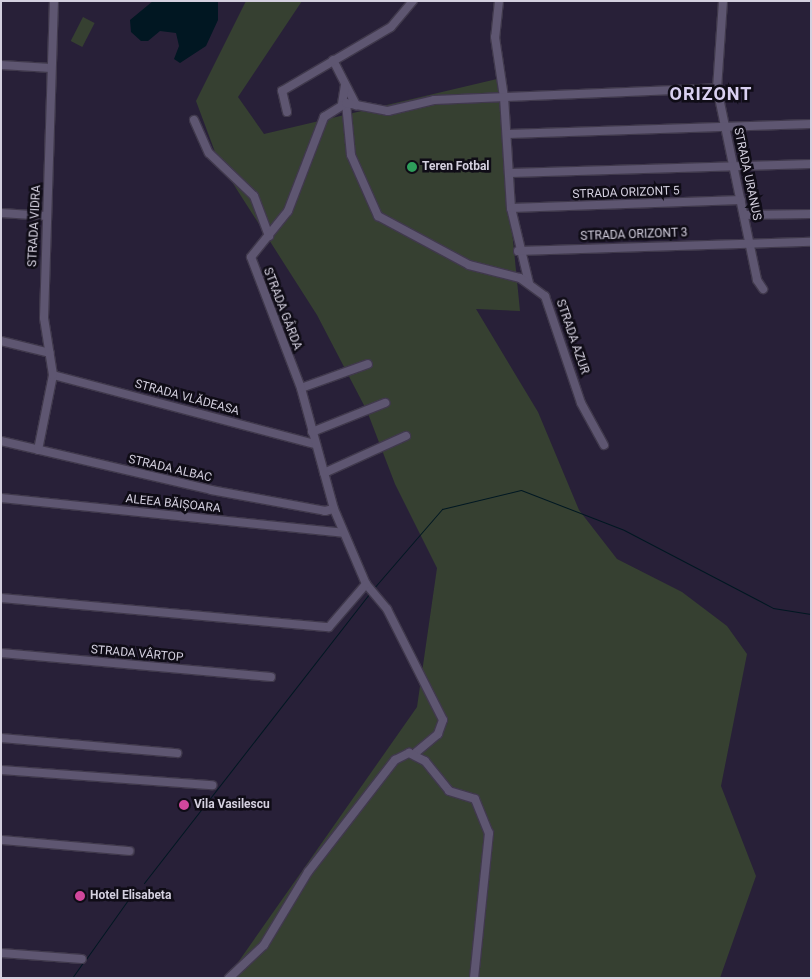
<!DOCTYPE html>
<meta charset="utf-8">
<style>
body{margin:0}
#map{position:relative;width:812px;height:979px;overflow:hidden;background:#282038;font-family:Roboto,sans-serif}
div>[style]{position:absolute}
.green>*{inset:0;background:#364031;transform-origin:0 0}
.water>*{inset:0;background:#011722}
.stream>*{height:1px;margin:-0.5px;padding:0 0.5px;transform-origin:0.5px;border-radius:0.5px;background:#011722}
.roads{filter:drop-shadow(1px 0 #40394c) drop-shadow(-1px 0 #40394c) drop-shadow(0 1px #40394c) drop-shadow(0 -1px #40394c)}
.minor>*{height:8px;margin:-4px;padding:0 4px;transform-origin:4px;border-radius:4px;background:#5e5671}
.dots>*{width:14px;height:14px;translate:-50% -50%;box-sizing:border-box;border:2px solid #0f0c16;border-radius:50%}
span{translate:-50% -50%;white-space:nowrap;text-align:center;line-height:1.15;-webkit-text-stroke:5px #0f0c16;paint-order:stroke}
.poi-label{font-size:12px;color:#d4d0df;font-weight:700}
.left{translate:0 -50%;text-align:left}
.street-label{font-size:12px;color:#d4d0df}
.district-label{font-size:18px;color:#d9d0f0;font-weight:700;letter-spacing:1px}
.frame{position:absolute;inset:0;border:2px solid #d4d0df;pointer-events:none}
</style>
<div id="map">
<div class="green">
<i style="clip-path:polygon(246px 1px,302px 1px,238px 97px,264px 134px,497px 79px,520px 311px,476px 309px,538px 412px,579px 510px,617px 559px,682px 592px,727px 626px,747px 654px,721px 786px,756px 876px,720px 978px,227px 978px,417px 707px,437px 568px,395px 484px,367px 411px,317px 315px,218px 160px,196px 101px)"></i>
<i style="left:83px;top:17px;width:13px;height:27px;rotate:27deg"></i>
</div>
<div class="water">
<i style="clip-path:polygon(153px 1px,218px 1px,218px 20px,206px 46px,180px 63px,174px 59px,179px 46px,176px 33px,160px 31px,148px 41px,141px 41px,131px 32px,130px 20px)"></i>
</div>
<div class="stream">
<i style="left:373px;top:589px;width:106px;rotate:-49.2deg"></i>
<i style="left:442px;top:509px;width:81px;rotate:-13.5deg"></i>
<i style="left:521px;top:490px;width:110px;rotate:21.2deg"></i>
<i style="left:624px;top:530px;width:168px;rotate:27.6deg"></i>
<i style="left:773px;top:608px;width:38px;rotate:9deg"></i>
<i style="left:144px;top:883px;width:366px;rotate:-52.1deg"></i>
<i style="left:86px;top:959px;width:76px;rotate:-54.6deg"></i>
<i style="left:72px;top:978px;width:19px;rotate:-55deg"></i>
</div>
<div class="roads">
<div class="minor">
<i style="left:499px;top:1px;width:36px;rotate:96deg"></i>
<i style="left:495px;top:37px;width:61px;rotate:81.5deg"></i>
<i style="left:504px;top:97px;width:111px;rotate:86.4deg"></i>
<i style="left:511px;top:208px;width:77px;rotate:76.5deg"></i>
<i style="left:723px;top:1px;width:87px;rotate:93.9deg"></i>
<i style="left:717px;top:88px;width:196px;rotate:78.2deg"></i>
<i style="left:757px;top:280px;width:11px;rotate:56deg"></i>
<i style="left:333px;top:60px;width:51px;rotate:62.9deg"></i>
<i style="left:1px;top:65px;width:50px;rotate:3.4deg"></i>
<i style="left:346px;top:103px;width:52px;rotate:84.5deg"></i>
<i style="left:351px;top:155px;width:67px;rotate:66.1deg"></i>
<i style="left:378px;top:216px;width:103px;rotate:28.3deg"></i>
<i style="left:469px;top:265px;width:53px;rotate:14.3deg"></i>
<i style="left:520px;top:278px;width:31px;rotate:36deg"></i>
<i style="left:545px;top:296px;width:113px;rotate:71.4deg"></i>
<i style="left:581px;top:403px;width:48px;rotate:61.3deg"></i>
<i style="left:342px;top:104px;width:19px;rotate:-81deg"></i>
<i style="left:287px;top:112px;width:22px;rotate:-103deg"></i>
<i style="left:282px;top:91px;width:126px;rotate:-30.4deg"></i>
<i style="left:391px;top:27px;width:34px;rotate:-50deg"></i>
<i style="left:194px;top:120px;width:36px;rotate:66deg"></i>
<i style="left:209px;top:153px;width:62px;rotate:43.7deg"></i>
<i style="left:254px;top:196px;width:43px;rotate:69.4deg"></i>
<i style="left:508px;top:134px;width:303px;rotate:-1.9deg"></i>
<i style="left:510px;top:173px;width:301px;rotate:-1.7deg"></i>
<i style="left:511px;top:208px;width:230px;rotate:-2deg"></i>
<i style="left:1px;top:213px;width:46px;rotate:3.7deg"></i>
<i style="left:744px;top:215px;width:67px;rotate:-0.9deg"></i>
<i style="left:518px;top:251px;width:293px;rotate:-1.8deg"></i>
<i style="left:1px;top:341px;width:50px;rotate:13.8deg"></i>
<i style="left:53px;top:375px;width:271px;rotate:14.8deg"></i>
<i style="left:301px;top:388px;width:71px;rotate:-19.7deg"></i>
<i style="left:312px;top:432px;width:79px;rotate:-21.7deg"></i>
<i style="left:1px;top:441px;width:216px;rotate:13.1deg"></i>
<i style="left:211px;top:490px;width:116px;rotate:10.4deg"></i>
<i style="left:325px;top:511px;width:9px;rotate:-13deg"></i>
<i style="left:38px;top:450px;width:76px;rotate:-78.7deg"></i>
<i style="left:53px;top:375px;width:58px;rotate:-99deg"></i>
<i style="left:44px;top:318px;width:317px;rotate:-88.2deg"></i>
<i style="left:324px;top:473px;width:90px;rotate:-24.3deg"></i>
<i style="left:1px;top:498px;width:344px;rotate:5.8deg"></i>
<i style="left:366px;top:584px;width:82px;rotate:-113.1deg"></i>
<i style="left:334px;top:509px;width:125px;rotate:-105.3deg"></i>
<i style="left:301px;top:388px;width:140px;rotate:-110.9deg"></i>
<i style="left:251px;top:257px;width:59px;rotate:-51.2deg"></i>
<i style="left:288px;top:211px;width:101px;rotate:-69deg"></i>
<i style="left:324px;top:117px;width:26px;rotate:-32deg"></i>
<i style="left:346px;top:103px;width:43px;rotate:10.8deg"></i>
<i style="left:388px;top:111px;width:47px;rotate:-13.4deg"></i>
<i style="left:434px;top:100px;width:283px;rotate:-2.4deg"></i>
<i style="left:366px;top:584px;width:33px;rotate:50deg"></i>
<i style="left:387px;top:609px;width:124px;rotate:63.2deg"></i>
<i style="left:443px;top:720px;width:15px;rotate:110deg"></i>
<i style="left:438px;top:734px;width:31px;rotate:140deg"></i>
<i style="left:1px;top:598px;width:329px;rotate:5.1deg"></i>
<i style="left:329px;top:627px;width:57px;rotate:-49.3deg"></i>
<i style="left:1px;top:653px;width:271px;rotate:5.1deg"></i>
<i style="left:1px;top:738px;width:177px;rotate:4.9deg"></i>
<i style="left:1px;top:770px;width:212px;rotate:4.1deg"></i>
<i style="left:1px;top:840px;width:129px;rotate:4.9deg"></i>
<i style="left:1px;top:953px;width:81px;rotate:4.2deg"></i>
<i style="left:229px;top:978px;width:48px;rotate:-43.3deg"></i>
<i style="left:264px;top:945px;width:85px;rotate:-58.9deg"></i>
<i style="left:308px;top:872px;width:142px;rotate:-52.2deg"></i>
<i style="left:395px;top:760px;width:16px;rotate:-27deg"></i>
<i style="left:409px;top:753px;width:18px;rotate:27deg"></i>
<i style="left:425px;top:761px;width:38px;rotate:51deg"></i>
<i style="left:449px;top:791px;width:27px;rotate:17deg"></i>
<i style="left:475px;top:799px;width:37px;rotate:68deg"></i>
<i style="left:489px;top:833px;width:146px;rotate:95.9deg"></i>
</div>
</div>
<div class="dots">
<i style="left:412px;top:167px;background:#2e9e5b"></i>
<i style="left:184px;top:805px;background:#d1479c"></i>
<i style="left:80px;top:896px;background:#d1479c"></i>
</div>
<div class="poi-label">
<span class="left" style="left:422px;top:167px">Teren Fotbal</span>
<span class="left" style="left:194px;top:805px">Vila Vasilescu</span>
<span class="left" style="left:90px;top:896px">Hotel Elisabeta</span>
</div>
<div class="street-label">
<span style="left:747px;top:174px;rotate:78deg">STRADA URANUS</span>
<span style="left:626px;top:193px;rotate:-2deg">STRADA ORIZONT 5</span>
<span style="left:35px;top:226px;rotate:-87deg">STRADA VIDRA</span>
<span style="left:634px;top:235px;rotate:-2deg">STRADA ORIZONT 3</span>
<span style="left:282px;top:309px;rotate:69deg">STRADA GÂRDA</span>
<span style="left:572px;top:337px;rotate:71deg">STRADA AZUR</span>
<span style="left:187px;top:398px;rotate:15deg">STRADA VLĂDEASA</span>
<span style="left:170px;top:469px;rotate:13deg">STRADA ALBAC</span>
<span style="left:173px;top:504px;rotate:6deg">ALEEA BĂIȘOARA</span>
<span style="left:137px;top:654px;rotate:5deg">STRADA VÂRTOP</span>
</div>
<div class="district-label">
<span style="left:711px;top:94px">ORIZONT</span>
</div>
<div class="frame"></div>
</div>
